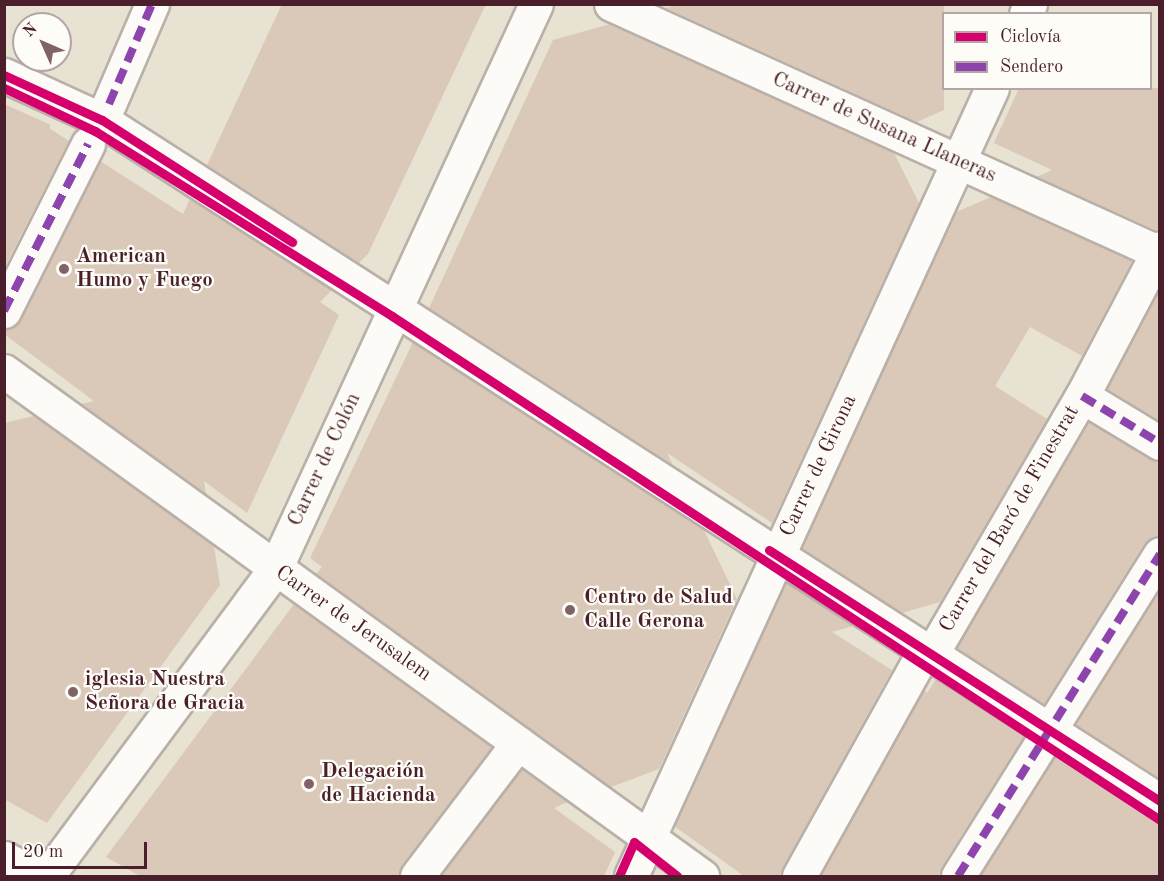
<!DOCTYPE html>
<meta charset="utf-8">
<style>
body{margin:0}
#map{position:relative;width:1164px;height:881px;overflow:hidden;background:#e8e2d2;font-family:"Old Standard TT",serif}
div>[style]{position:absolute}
.building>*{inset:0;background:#dac9b8}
.roads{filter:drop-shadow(2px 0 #b9b0a8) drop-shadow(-2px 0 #b9b0a8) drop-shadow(0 2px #b9b0a8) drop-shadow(0 -2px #b9b0a8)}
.minor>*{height:33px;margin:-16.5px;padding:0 16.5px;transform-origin:16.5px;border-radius:16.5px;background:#fcfbf8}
.quiet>*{height:8px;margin-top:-4px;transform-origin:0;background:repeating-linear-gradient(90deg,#8e44ad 0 15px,transparent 0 23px)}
.cycleway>*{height:9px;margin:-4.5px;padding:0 4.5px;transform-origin:4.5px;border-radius:4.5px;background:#d6006c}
.dots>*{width:16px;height:16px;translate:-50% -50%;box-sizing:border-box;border:3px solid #fdfcf7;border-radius:50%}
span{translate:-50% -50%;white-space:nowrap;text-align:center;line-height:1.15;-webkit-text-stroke:4.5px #fdfcf7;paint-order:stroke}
.street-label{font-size:21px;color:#4a1f2b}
.poi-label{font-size:21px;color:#4a1f2b;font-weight:700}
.left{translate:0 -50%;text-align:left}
.frame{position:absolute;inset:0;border:6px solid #4a1f2b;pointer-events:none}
.legend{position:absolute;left:942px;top:12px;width:210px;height:78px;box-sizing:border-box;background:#fdfcf7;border:2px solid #b5a4a5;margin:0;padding:8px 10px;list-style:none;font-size:18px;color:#4a1f2b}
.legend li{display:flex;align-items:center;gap:12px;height:30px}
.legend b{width:30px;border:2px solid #b5a4a5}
.north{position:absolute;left:12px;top:12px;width:60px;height:60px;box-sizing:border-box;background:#fdfcf7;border:2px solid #b5a4a5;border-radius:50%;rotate:315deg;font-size:16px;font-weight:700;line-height:24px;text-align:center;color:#4a1f2b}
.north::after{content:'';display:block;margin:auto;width:21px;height:27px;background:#816365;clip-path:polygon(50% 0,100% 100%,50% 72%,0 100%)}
.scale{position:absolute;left:12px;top:842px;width:135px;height:27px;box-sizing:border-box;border:3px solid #4a1f2b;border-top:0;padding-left:8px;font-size:18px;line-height:21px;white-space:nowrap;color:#4a1f2b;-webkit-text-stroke:4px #fdfcf7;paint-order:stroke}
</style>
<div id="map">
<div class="building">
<i style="clip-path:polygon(282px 4px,486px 4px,368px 254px,359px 263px,207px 165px)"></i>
<i style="clip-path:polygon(679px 4px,944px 4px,944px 110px,917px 122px,666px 8px)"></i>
<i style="clip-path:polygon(610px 24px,894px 153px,919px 203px,772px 523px,667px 453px,673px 465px,429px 308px,553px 40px)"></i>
<i style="clip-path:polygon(1019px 88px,1160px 88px,1160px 229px,1156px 230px,1037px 177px,1052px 170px,994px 143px)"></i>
<i style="clip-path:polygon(4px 104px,51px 125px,49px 128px,69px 141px,4px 268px)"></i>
<i style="clip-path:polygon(100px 161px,183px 214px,190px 199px,332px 290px,320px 302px,339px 315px,247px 513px,204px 481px,206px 494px,81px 404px,94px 401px,4px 334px,4px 330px,14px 327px,21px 319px)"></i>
<i style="clip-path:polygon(991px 197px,1132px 261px,1082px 356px,1030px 327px,995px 386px,1047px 419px,940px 602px,902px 613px,802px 548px,956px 212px)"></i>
<i style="clip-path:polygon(1160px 289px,1160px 421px,1107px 389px)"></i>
<i style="clip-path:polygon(413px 342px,704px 530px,737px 599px,659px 769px,611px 787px,316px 574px,322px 567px,310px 558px)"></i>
<i style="clip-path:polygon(34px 416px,214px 546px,220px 585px,47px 823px,4px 799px,4px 423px)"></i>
<i style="clip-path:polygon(1089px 422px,1150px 459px,1160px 462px,1160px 535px,1151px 538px,1144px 544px,1044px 704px,957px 648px)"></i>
<i style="clip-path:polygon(786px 583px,853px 626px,832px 632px,892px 670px,783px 867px,780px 876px,744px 876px,674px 826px)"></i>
<i style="clip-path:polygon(1160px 590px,1160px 778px,1075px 724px)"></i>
<i style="clip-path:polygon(294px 604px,492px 747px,402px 865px,399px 876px,140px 876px,106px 857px)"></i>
<i style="clip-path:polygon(936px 679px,1024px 736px,942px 866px,939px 876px,820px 876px,924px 690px,927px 693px)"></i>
<i style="clip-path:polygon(1055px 756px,1150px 817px,1160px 820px,1160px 876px,980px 876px)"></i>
<i style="clip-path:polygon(522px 769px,568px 802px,554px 808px,615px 852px,604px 876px,440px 876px)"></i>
</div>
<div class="roads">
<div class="minor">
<i style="left:611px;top:4px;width:601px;rotate:24.39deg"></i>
<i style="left:1026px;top:14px;width:11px;rotate:-68deg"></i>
<i style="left:4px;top:75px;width:108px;rotate:24.7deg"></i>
<i style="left:102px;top:120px;width:1258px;rotate:32.77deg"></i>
<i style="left:109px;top:104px;width:109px;rotate:-66.7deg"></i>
<i style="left:4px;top:311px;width:187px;rotate:-63.3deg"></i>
<i style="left:4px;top:371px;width:862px;rotate:35.89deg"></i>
<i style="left:1082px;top:396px;width:91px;rotate:31.1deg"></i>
<i style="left:4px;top:858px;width:38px;rotate:28deg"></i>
<i style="left:47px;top:876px;width:382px;rotate:-53.4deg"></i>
<i style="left:275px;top:569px;width:622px;rotate:-65.21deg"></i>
<i style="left:417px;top:876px;width:167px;rotate:-52.8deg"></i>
<i style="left:631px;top:876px;width:867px;rotate:-65.39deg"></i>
<i style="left:799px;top:876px;width:247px;rotate:-60.9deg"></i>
<i style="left:919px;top:660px;width:13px;rotate:-23deg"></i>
<i style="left:931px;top:655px;width:300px;rotate:-59.8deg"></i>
<i style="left:1082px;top:396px;width:167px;rotate:-62.2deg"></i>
<i style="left:958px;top:876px;width:380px;rotate:-57.9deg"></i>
</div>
</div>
<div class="quiet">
<i style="left:109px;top:104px;width:109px;rotate:-66.7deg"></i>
<i style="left:4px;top:311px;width:187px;rotate:-63.3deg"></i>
<i style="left:1082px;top:396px;width:91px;rotate:31.1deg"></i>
<i style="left:958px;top:876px;width:380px;rotate:-57.9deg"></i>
</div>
<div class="cycleway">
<i style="left:4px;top:75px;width:108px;rotate:24.7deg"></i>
<i style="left:102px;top:120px;width:226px;rotate:32.7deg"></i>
<i style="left:4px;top:88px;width:101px;rotate:25.3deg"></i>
<i style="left:95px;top:131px;width:350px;rotate:31.9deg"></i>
<i style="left:392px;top:316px;width:919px;rotate:33.27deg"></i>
<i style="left:769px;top:550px;width:465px;rotate:32.7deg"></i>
<i style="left:619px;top:876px;width:37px;rotate:-66deg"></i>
<i style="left:634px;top:842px;width:55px;rotate:38.3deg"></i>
</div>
<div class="dots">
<i style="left:64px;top:269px;background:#816365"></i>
<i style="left:570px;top:610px;background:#816365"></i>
<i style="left:73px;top:692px;background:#816365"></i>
<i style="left:309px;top:784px;background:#816365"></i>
</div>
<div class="street-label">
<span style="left:884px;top:128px;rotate:24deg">Carrer de Susana Llaneras</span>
<span style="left:325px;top:460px;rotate:-65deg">Carrer de Colón</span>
<span style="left:819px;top:466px;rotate:-65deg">Carrer de Girona</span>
<span style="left:1010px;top:519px;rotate:-60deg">Carrer del Baró de Finestrat</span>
<span style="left:353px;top:624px;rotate:35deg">Carrer de Jerusalem</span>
</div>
<div class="poi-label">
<span class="left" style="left:76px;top:269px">American<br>Humo y Fuego</span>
<span class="left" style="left:584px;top:610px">Centro de Salud<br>Calle Gerona</span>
<span class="left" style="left:85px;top:692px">iglesia Nuestra<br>Señora de Gracia</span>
<span class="left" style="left:321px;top:784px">Delegación<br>de Hacienda</span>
</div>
<div class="frame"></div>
<ul class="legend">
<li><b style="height:8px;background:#d6006c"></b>Ciclovía</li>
<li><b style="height:8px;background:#8e44ad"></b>Sendero</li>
</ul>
<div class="north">N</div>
<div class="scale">20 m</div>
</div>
